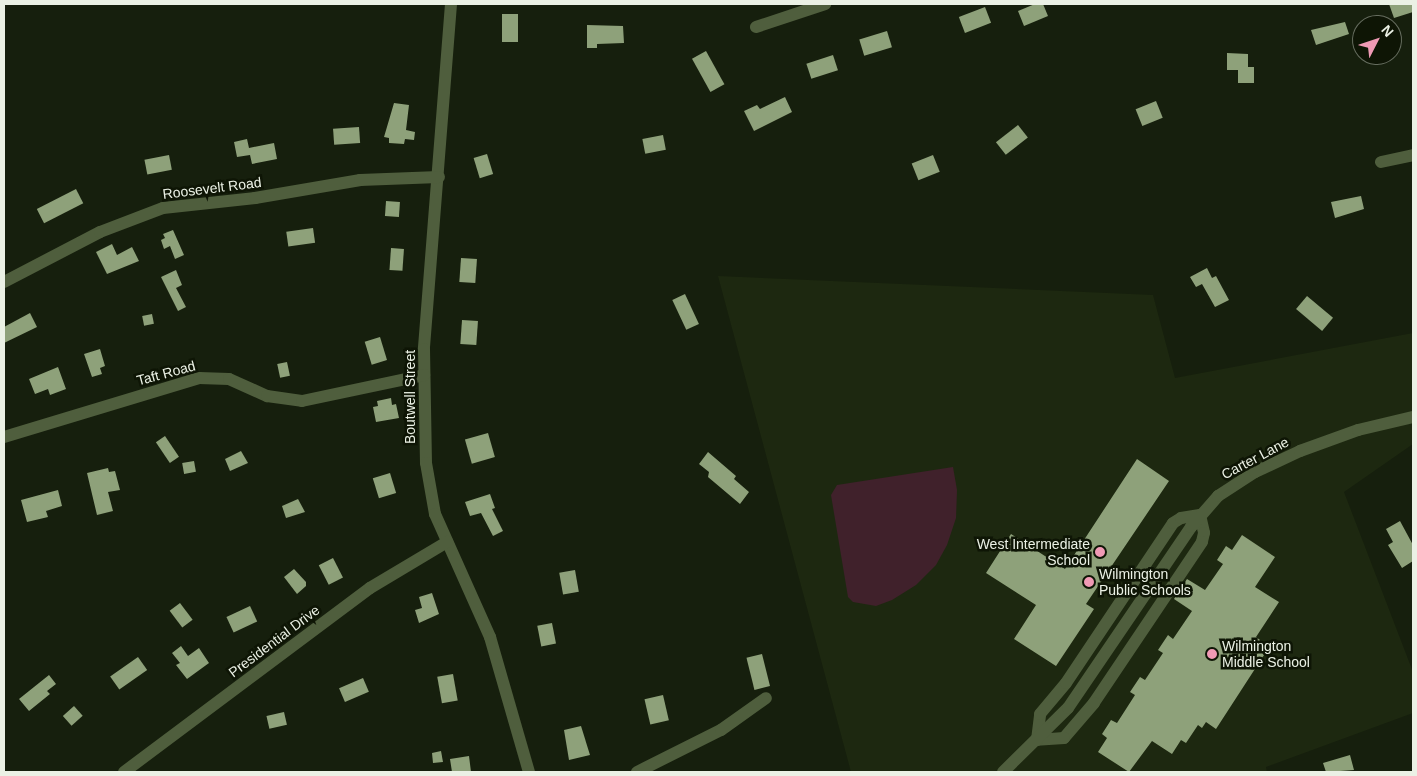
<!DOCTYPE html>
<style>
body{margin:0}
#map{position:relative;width:1417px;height:776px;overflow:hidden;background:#161f0d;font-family:Arial,sans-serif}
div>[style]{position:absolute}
.built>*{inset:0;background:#1d2810}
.green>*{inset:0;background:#40212b}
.building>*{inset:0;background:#8ea17a;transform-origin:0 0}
.minor>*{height:12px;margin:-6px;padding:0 6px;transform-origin:6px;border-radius:6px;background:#4f5e3d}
.dots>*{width:14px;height:14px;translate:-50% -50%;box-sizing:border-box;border:2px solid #0e1505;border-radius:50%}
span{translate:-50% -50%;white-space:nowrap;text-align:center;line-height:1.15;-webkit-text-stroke:5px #0e1505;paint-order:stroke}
.street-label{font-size:14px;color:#ebf1e5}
.poi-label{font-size:14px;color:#ebf1e5}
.right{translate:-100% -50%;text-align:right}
.left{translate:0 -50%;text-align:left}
.frame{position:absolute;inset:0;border:5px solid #ebf1e5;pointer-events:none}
.north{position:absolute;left:1352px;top:15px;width:50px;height:50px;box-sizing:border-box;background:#0e1505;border:1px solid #666d5f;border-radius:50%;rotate:49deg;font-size:14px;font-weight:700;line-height:20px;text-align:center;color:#ebf1e5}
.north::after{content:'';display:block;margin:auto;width:18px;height:22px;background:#f09ab5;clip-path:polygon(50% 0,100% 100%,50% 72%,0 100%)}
</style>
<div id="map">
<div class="built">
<i style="clip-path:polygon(718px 276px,1153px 295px,1175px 378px,1413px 333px,1413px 444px,1344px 492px,1413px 672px,1413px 713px,1266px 767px,1267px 772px,851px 772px)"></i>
</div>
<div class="green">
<i style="clip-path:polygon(953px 467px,957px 490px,956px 518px,947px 545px,936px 565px,916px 585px,892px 600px,876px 606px,853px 602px,848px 597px,831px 495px,837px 485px)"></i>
</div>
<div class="building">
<i style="clip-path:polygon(1035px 4px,1043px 4px,1048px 16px,1024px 26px,1018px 11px)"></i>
<i style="clip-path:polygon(1389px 4px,1413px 4px,1413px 12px,1394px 18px)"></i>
<i style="left:985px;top:7px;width:17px;height:28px;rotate:69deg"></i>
<i style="left:502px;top:14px;width:16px;height:28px"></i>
<i style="clip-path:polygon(1345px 22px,1349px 34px,1316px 45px,1311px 30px)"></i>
<i style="clip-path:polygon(587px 25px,623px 26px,624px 43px,597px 44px,597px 48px,587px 48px)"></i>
<i style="left:887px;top:31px;width:17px;height:29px;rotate:73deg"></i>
<i style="left:706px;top:51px;width:38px;height:16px;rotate:61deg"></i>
<i style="clip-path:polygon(1227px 53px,1248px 54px,1248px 67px,1254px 67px,1254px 83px,1238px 83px,1238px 70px,1227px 70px)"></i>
<i style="left:833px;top:55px;width:16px;height:28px;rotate:72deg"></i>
<i style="clip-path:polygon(785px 97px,792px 112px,754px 131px,744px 111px,757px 105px,760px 109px)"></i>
<i style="left:1156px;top:101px;width:18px;height:22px;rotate:68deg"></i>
<i style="clip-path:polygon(394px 103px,409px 105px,406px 130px,415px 132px,414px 140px,405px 139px,404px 144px,389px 143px,389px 138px,384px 137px)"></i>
<i style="left:1018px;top:125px;width:16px;height:28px;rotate:52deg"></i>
<i style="left:359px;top:127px;width:16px;height:26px;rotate:86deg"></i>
<i style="left:663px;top:135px;width:15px;height:21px;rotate:79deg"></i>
<i style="clip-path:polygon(247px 139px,249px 148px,274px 143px,277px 159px,252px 164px,250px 155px,237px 157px,234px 142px)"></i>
<i style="left:487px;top:154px;width:21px;height:14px;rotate:73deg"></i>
<i style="left:169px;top:155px;width:15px;height:25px;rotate:79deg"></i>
<i style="left:933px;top:155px;width:18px;height:23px;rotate:68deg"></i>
<i style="left:76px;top:189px;width:16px;height:44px;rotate:63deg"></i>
<i style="clip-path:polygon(1361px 196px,1364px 209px,1335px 218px,1331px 202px)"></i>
<i style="left:386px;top:201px;width:14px;height:15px;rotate:4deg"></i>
<i style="left:313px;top:228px;width:15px;height:27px;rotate:82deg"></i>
<i style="clip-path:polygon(173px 230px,184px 255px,175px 259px,170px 246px,164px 249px,161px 240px,165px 238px,163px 234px)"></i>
<i style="clip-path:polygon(112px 244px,117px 255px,132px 247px,139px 261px,107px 274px,96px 252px)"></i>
<i style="left:391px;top:248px;width:13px;height:22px;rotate:4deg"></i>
<i style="left:461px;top:258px;width:16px;height:24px;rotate:4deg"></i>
<i style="clip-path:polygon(1207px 268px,1212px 278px,1216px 276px,1229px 300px,1215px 307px,1202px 284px,1196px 287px,1190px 277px)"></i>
<i style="clip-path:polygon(176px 270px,182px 285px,176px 288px,186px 307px,178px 311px,161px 277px)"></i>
<i style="left:685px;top:294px;width:33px;height:14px;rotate:65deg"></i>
<i style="left:1307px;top:296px;width:34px;height:17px;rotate:40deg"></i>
<i style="clip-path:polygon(30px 313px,37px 327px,4px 343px,4px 327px)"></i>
<i style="left:152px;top:314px;width:10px;height:10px;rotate:79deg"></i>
<i style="left:462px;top:320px;width:16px;height:24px;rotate:4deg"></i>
<i style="left:380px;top:337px;width:24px;height:16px;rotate:73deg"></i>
<i style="clip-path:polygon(100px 349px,105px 366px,100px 368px,102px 374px,92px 377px,84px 354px)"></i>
<i style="left:287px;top:362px;width:14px;height:10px;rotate:78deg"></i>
<i style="clip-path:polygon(58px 367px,66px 389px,50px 395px,48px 389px,35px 394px,29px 379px)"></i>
<i style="clip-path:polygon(391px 398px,392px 405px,396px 404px,399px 418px,376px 422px,373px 407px,378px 406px,377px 401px)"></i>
<i style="left:488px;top:433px;width:25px;height:24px;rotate:74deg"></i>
<i style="left:165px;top:436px;width:25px;height:11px;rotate:56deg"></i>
<i style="clip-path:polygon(241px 451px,248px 463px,230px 471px,225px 459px)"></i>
<i style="clip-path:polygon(708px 452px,736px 476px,734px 479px,749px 492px,740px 504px,708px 477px,709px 472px,699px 464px)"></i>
<i style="clip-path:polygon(1137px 459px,1169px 481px,1086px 604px,1094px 609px,1056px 666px,1014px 639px,1036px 605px,986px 573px,1011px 534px,1065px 569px)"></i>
<i style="left:194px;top:461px;width:11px;height:12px;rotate:80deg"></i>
<i style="clip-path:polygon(108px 468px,109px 472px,115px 471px,120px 490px,108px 492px,113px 511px,97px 515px,87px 473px)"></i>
<i style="left:390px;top:473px;width:21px;height:18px;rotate:73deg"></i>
<i style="clip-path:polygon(58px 490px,62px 506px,46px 511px,48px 517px,27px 522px,21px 500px)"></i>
<i style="clip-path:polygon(490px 494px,495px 508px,492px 509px,503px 531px,493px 536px,481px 513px,470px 516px,465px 502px)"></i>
<i style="clip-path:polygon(298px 499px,305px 512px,286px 518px,282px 506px)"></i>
<i style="clip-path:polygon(1400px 521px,1413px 545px,1413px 561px,1402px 568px,1388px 545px,1393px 542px,1386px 529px)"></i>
<i style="clip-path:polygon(1242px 535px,1275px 557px,1255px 587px,1279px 602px,1256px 637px,1260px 640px,1256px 646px,1264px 655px,1216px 729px,1206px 722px,1202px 728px,1198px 725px,1186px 743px,1181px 740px,1172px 754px,1152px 741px,1129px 772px,1098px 752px,1107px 738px,1102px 734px,1111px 720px,1117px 723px,1135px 695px,1130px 692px,1140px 677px,1145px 680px,1163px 653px,1158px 650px,1168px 635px,1173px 639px,1192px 611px,1174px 599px,1187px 579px,1205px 590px,1223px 564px,1217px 560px,1226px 546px,1232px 550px)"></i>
<i style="left:333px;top:558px;width:22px;height:16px;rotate:63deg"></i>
<i style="clip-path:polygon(294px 569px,306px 582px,306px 586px,297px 594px,284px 577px)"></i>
<i style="left:575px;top:570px;width:22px;height:16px;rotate:80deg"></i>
<i style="clip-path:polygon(432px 593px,439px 614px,419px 623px,415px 610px,422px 608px,419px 597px)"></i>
<i style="left:180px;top:603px;width:21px;height:13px;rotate:53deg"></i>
<i style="left:250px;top:606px;width:17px;height:26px;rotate:65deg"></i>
<i style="left:552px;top:623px;width:21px;height:15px;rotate:79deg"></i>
<i style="clip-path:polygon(181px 646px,188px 656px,199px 648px,209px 663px,187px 679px,176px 665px,180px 663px,172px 653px)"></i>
<i style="left:762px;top:654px;width:33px;height:16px;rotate:76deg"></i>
<i style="left:138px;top:657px;width:16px;height:34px;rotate:55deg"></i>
<i style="left:453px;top:674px;width:27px;height:16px;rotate:80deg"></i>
<i style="clip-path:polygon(49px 675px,56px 684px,47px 691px,50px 694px,29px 711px,19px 699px)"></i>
<i style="left:363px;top:678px;width:15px;height:26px;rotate:67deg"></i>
<i style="left:663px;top:695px;width:26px;height:19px;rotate:77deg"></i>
<i style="left:74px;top:706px;width:13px;height:15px;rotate:48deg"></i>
<i style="left:284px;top:712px;width:13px;height:18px;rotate:77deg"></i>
<i style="clip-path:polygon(581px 726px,590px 755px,569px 760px,564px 730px)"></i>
<i style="clip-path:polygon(441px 751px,443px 762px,433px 763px,432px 753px)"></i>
<i style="clip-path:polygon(1350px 755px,1354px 770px,1326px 772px,1323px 763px)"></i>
<i style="clip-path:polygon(469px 756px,471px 772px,452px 772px,450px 759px)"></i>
</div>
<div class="minor">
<i style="left:451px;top:4px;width:346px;rotate:94.5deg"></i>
<i style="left:424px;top:349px;width:114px;rotate:89deg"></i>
<i style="left:426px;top:463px;width:52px;rotate:80deg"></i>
<i style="left:435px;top:514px;width:135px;rotate:65.9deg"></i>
<i style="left:490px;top:637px;width:141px;rotate:73.9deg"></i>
<i style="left:756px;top:27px;width:73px;rotate:-18.4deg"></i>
<i style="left:1381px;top:162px;width:33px;rotate:-12deg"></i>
<i style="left:4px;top:282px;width:108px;rotate:-27.5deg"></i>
<i style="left:100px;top:232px;width:67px;rotate:-20.9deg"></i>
<i style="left:163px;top:208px;width:93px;rotate:-6.2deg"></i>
<i style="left:255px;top:198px;width:107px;rotate:-9.7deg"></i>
<i style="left:360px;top:180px;width:79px;rotate:-2.2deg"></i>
<i style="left:4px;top:437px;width:204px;rotate:-16.8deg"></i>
<i style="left:199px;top:378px;width:30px;rotate:2deg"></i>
<i style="left:229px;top:379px;width:42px;rotate:24.1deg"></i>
<i style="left:267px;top:396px;width:35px;rotate:8deg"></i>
<i style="left:302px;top:401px;width:125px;rotate:-12deg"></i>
<i style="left:1200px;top:515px;width:18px;rotate:77deg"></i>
<i style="left:1204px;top:533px;width:9px;rotate:103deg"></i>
<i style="left:1202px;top:542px;width:194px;rotate:123.9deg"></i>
<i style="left:1094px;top:703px;width:46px;rotate:130.6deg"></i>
<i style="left:1064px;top:738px;width:27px;rotate:176deg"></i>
<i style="left:1037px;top:740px;width:26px;rotate:-83deg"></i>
<i style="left:1040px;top:714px;width:40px;rotate:-50deg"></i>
<i style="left:1066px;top:683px;width:192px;rotate:-56.2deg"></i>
<i style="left:1173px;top:523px;width:9px;rotate:-32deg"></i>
<i style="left:1181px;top:518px;width:19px;rotate:-9deg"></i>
<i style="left:124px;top:772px;width:307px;rotate:-36.8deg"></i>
<i style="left:370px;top:588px;width:90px;rotate:-30.9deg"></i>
<i style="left:637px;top:772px;width:94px;rotate:-26.6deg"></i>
<i style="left:721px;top:730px;width:55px;rotate:-35.4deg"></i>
<i style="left:1003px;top:772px;width:91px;rotate:-44.6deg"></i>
<i style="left:1068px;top:708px;width:219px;rotate:-55.8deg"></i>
<i style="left:1191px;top:527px;width:41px;rotate:-48.9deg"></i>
<i style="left:1218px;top:496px;width:44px;rotate:-33deg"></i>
<i style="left:1255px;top:472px;width:50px;rotate:-25deg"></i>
<i style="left:1300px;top:451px;width:62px;rotate:-19.9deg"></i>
<i style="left:1358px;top:430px;width:57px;rotate:-13.3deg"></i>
</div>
<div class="dots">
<i style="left:1100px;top:552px;background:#f09ab5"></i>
<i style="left:1089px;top:582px;background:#f09ab5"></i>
<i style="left:1212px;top:654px;background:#f09ab5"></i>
</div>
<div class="street-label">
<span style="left:212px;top:188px;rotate:-7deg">Roosevelt Road</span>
<span style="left:166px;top:373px;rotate:-15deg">Taft Road</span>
<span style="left:410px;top:397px;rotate:-90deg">Boutwell Street</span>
<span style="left:1255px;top:458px;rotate:-28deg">Carter Lane</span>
<span style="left:274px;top:641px;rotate:-37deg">Presidential Drive</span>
</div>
<div class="poi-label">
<span class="right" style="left:1090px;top:552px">West Intermediate<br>School</span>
<span class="left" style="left:1099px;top:582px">Wilmington<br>Public Schools</span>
<span class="left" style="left:1222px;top:654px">Wilmington<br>Middle School</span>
</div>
<div class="frame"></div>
<div class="north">N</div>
</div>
